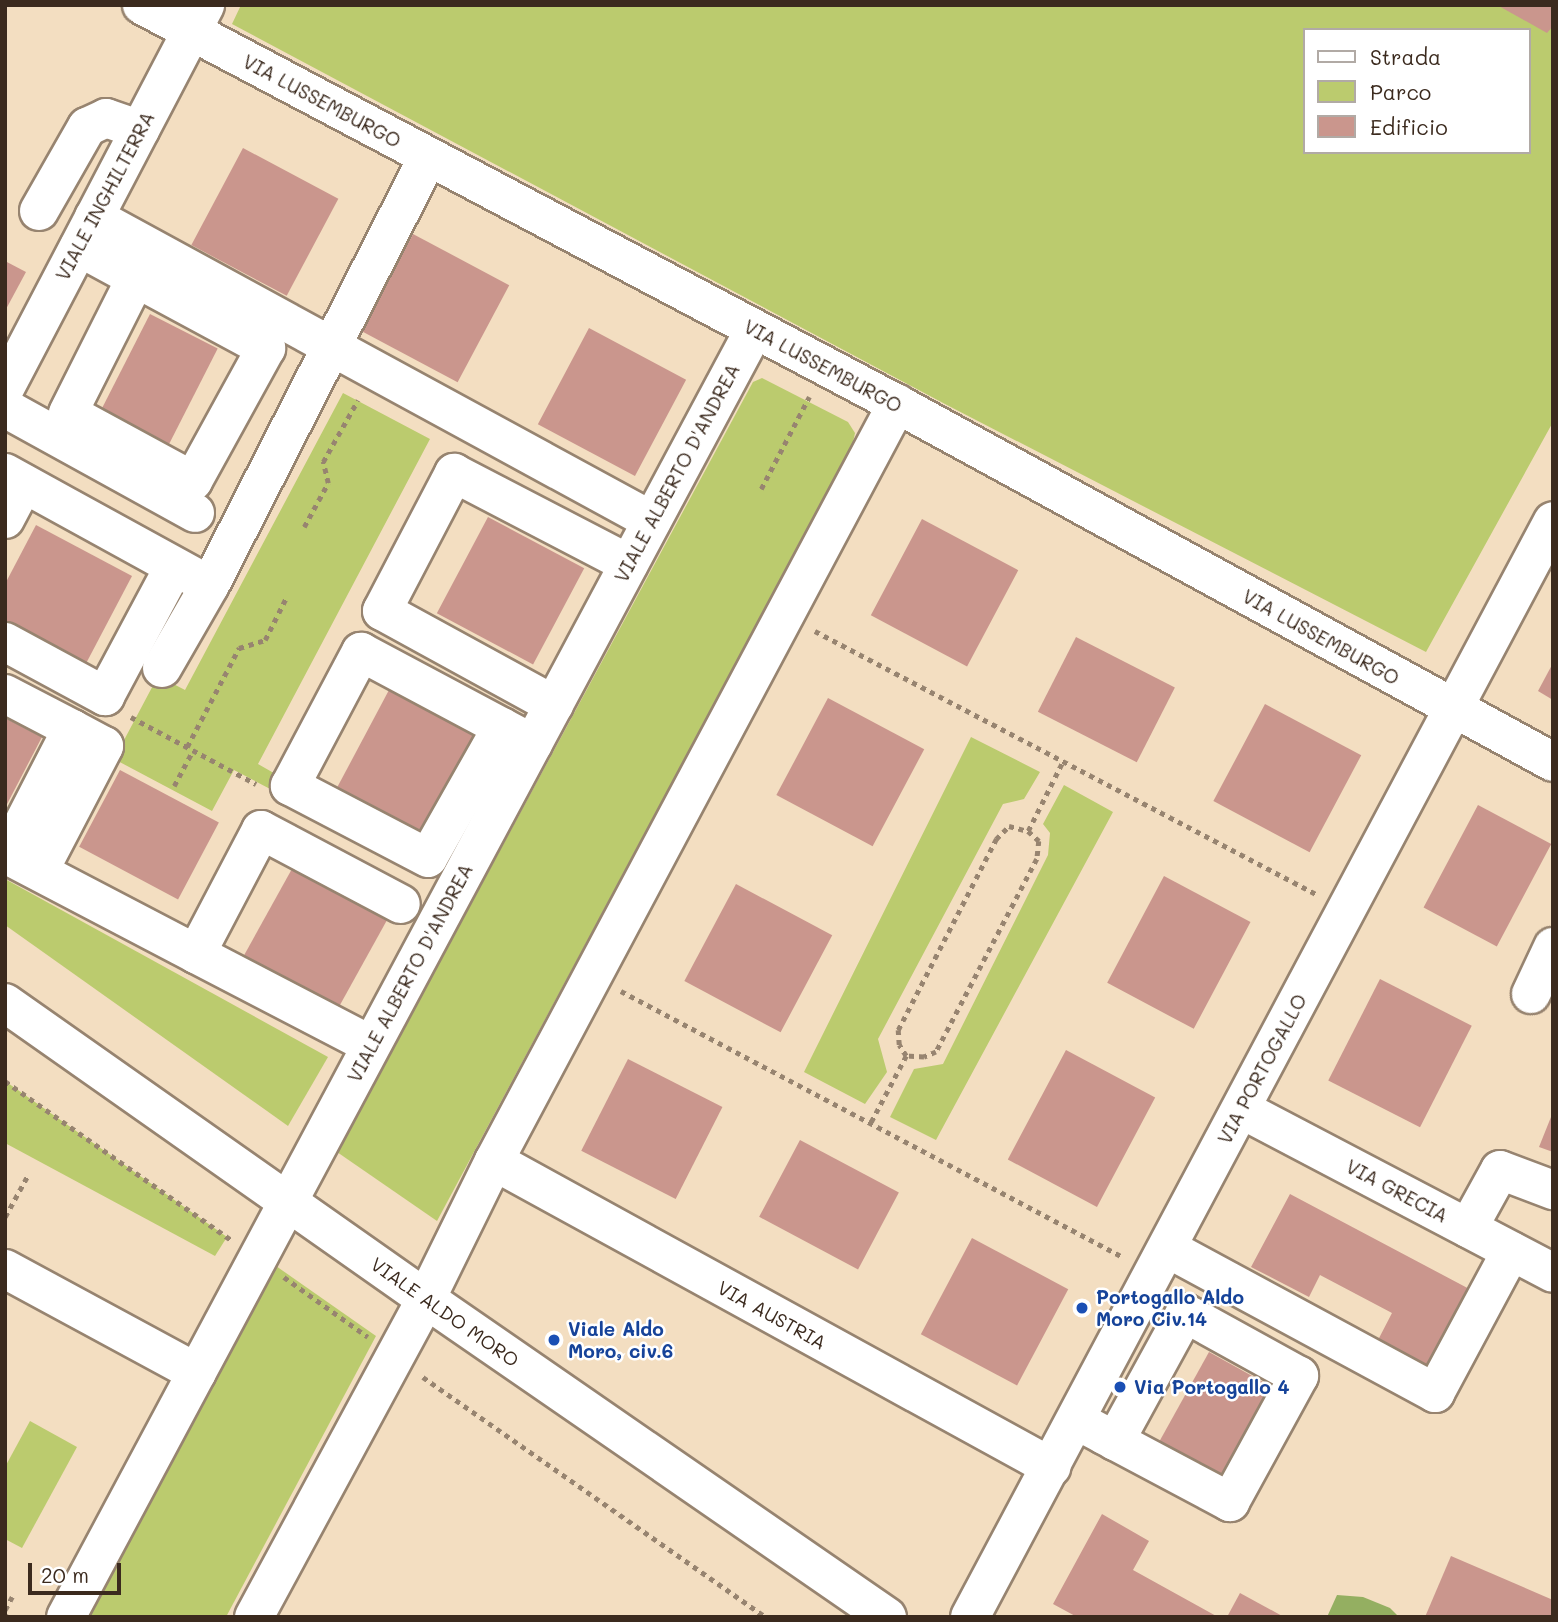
<!DOCTYPE html>
<style>
body{margin:0}
#map{position:relative;width:1558px;height:1622px;overflow:hidden;background:#f3dec1;font-family:Mali,sans-serif}
div>[style]{position:absolute}
.green>*{inset:0;background:#bbcb6e}
.forest>*{inset:0;background:#94af61}
.building>*{inset:0;background:#ca968d;transform-origin:0 0}
.path>*{height:4.5px;margin-top:-2.25px;transform-origin:0;background:repeating-linear-gradient(90deg,#978470 0 5px,transparent 0 10px)}
.roads{filter:drop-shadow(2px 0 #978470) drop-shadow(-2px 0 #978470) drop-shadow(0 2px #978470) drop-shadow(0 -2px #978470)}
.minor>*{height:38px;margin:-19px;padding:0 19px;transform-origin:19px;border-radius:19px;background:#fff}
.dots>*{width:19px;height:19px;translate:-50% -50%;box-sizing:border-box;border:4px solid #fff;border-radius:50%}
span{translate:-50% -50%;white-space:nowrap;text-align:center;line-height:1.15;-webkit-text-stroke:5px #fff;paint-order:stroke}
.street-label{font-size:19px;color:#3b2a1e}
.transit-label{font-size:19px;color:#164399;font-weight:700}
.left{translate:0 -50%;text-align:left}
.frame{position:absolute;inset:0;border:7px solid #3b2a1e;pointer-events:none}
.legend{position:absolute;left:1303px;top:28px;width:228px;height:126px;box-sizing:border-box;background:#fff;border:2px solid #b1aaa5;margin:0;padding:9px 12px;list-style:none;font-size:21px;color:#3b2a1e}
.legend li{display:flex;align-items:center;gap:14px;height:35px}
.legend b{width:35px;border:2px solid #b1aaa5}
.scale{position:absolute;left:28px;top:1563px;width:93px;height:32px;box-sizing:border-box;border:4px solid #3b2a1e;border-top:0;padding-left:9px;font-size:21px;line-height:24px;white-space:nowrap;color:#3b2a1e;-webkit-text-stroke:5px #fff;paint-order:stroke}
</style>
<div id="map">
<div class="green">
<i style="clip-path:polygon(evenodd,241px 5px,1553px 5px,1553px 422px,1426px 652px,945px 404px,232px 24px,241px 5px,1304px 30px,1528px 30px,1528px 152px,1304px 152px,1304px 30px)"></i>
<i style="clip-path:polygon(762px 378px,848px 422px,855px 433px,852px 447px,437px 1221px,337px 1152px,753px 382px)"></i>
<i style="clip-path:polygon(343px 393px,430px 439px,258px 764px,279px 776px,272px 790px,234px 770px,212px 811px,114px 759px,158px 676px,185px 690px)"></i>
<i style="clip-path:polygon(971px 737px,1040px 772px,1024px 799px,1003px 804px,878px 1039px,887px 1072px,865px 1104px,804px 1072px)"></i>
<i style="clip-path:polygon(1064px 785px,1113px 812px,936px 1140px,890px 1117px,914px 1069px,943px 1064px,1048px 855px,1050px 833px,1043px 824px)"></i>
<i style="clip-path:polygon(5px 879px,328px 1057px,288px 1126px,5px 925px)"></i>
<i style="clip-path:polygon(5px 1081px,227px 1237px,215px 1256px,5px 1143px)"></i>
<i style="clip-path:polygon(276px 1266px,376px 1336px,226px 1617px,88px 1617px)"></i>
<i style="clip-path:polygon(30px 1421px,77px 1447px,22px 1548px,5px 1539px,5px 1467px)"></i>
</div>
<div class="forest">
<i style="clip-path:polygon(1337px 1595px,1363px 1597px,1390px 1608px,1399px 1617px,1327px 1617px)"></i>
</div>
<div class="building">
<i style="clip-path:polygon(1497px 5px,1553px 5px,1553px 26px,1547px 33px)"></i>
<i style="left:243px;top:148px;width:108px;height:110px;rotate:28deg"></i>
<i style="left:413px;top:234px;width:109px;height:110px;rotate:28deg"></i>
<i style="clip-path:polygon(5px 261px,26px 272px,5px 311px)"></i>
<i style="left:150px;top:314px;width:76px;height:113px;rotate:27deg"></i>
<i style="left:589px;top:328px;width:110px;height:109px;rotate:28deg"></i>
<i style="left:488px;top:517px;width:109px;height:109px;rotate:28deg"></i>
<i style="left:922px;top:519px;width:109px;height:109px;rotate:28deg"></i>
<i style="clip-path:polygon(36px 525px,132px 576px,81px 673px,5px 632px,5px 584px)"></i>
<i style="left:1076px;top:637px;width:111px;height:84px;rotate:27deg"></i>
<i style="clip-path:polygon(1553px 663px,1553px 700px,1538px 691px)"></i>
<i style="left:389px;top:690px;width:109px;height:110px;rotate:28deg"></i>
<i style="left:828px;top:698px;width:109px;height:110px;rotate:28deg"></i>
<i style="left:1265px;top:704px;width:109px;height:110px;rotate:28deg"></i>
<i style="clip-path:polygon(5px 718px,42px 737px,5px 808px)"></i>
<i style="left:120px;top:770px;width:112px;height:87px;rotate:28deg"></i>
<i style="left:1478px;top:805px;width:83px;height:116px;rotate:28deg"></i>
<i style="left:293px;top:867px;width:108px;height:110px;rotate:29deg"></i>
<i style="left:1164px;top:876px;width:98px;height:121px;rotate:28deg"></i>
<i style="left:736px;top:884px;width:109px;height:110px;rotate:28deg"></i>
<i style="left:1380px;top:979px;width:103px;height:114px;rotate:27deg"></i>
<i style="left:1066px;top:1050px;width:101px;height:124px;rotate:28deg"></i>
<i style="left:628px;top:1059px;width:106px;height:103px;rotate:27deg"></i>
<i style="clip-path:polygon(1553px 1112px,1553px 1152px,1539px 1147px)"></i>
<i style="left:800px;top:1140px;width:112px;height:87px;rotate:28deg"></i>
<i style="clip-path:polygon(1290px 1194px,1475px 1292px,1434px 1371px,1377px 1342px,1392px 1313px,1320px 1275px,1309px 1297px,1251px 1267px)"></i>
<i style="left:972px;top:1238px;width:109px;height:109px;rotate:28deg"></i>
<i style="left:1209px;top:1352px;width:77px;height:109px;rotate:29deg"></i>
<i style="clip-path:polygon(1102px 1514px,1149px 1541px,1133px 1570px,1218px 1617px,1077px 1617px,1053px 1604px)"></i>
<i style="clip-path:polygon(1451px 1556px,1553px 1600px,1553px 1617px,1425px 1617px)"></i>
<i style="clip-path:polygon(1240px 1593px,1284px 1617px,1227px 1617px)"></i>
</div>
<div class="path">
<i style="left:761px;top:489px;width:104px;rotate:-62.4deg"></i>
<i style="left:304px;top:527px;width:50px;rotate:-61.4deg"></i>
<i style="left:328px;top:483px;width:22px;rotate:-103deg"></i>
<i style="left:323px;top:462px;width:71px;rotate:-60.6deg"></i>
<i style="left:815px;top:631px;width:568px;rotate:27.69deg"></i>
<i style="left:131px;top:717px;width:142px;rotate:28.2deg"></i>
<i style="left:187px;top:747px;width:112px;rotate:-62.3deg"></i>
<i style="left:239px;top:648px;width:27px;rotate:-17deg"></i>
<i style="left:265px;top:640px;width:47px;rotate:-63.4deg"></i>
<i style="left:174px;top:786px;width:40px;rotate:-62deg"></i>
<i style="left:1009px;top:826px;width:20px;rotate:15deg"></i>
<i style="left:1028px;top:831px;width:15px;rotate:42deg"></i>
<i style="left:1039px;top:841px;width:18px;rotate:96deg"></i>
<i style="left:1037px;top:859px;width:218px;rotate:117.6deg"></i>
<i style="left:936px;top:1052px;width:13px;rotate:157deg"></i>
<i style="left:924px;top:1057px;width:18px;rotate:-177deg"></i>
<i style="left:906px;top:1056px;width:13px;rotate:-122deg"></i>
<i style="left:899px;top:1045px;width:15px;rotate:-94deg"></i>
<i style="left:898px;top:1030px;width:215px;rotate:-62.8deg"></i>
<i style="left:996px;top:839px;width:18px;rotate:-45deg"></i>
<i style="left:1028px;top:831px;width:78px;rotate:-63.4deg"></i>
<i style="left:621px;top:991px;width:568px;rotate:27.92deg"></i>
<i style="left:5px;top:1081px;width:276px;rotate:35.1deg"></i>
<i style="left:871px;top:1122px;width:75px;rotate:-62.1deg"></i>
<i style="left:5px;top:1217px;width:48px;rotate:-61.3deg"></i>
<i style="left:284px;top:1277px;width:103px;rotate:35.5deg"></i>
<i style="left:423px;top:1377px;width:419px;rotate:35deg"></i>
<i style="left:5px;top:1610px;width:15px;rotate:-62deg"></i>
<i style="left:5px;top:1615px;width:4px;rotate:34deg"></i>
</div>
<div class="roads">
<div class="minor">
<i style="left:142px;top:5px;width:854px;rotate:27.86deg"></i>
<i style="left:897px;top:404px;width:747px;rotate:28.62deg"></i>
<i style="left:39px;top:211px;width:97px;rotate:-60.3deg"></i>
<i style="left:87px;top:127px;width:21px;rotate:-25deg"></i>
<i style="left:106px;top:118px;width:36px;rotate:19deg"></i>
<i style="left:94px;top:217px;width:635px;rotate:28.58deg"></i>
<i style="left:79px;top:247px;width:65px;rotate:28.5deg"></i>
<i style="left:136px;top:278px;width:148px;rotate:28.3deg"></i>
<i style="left:266px;top:348px;width:152px;rotate:118.8deg"></i>
<i style="left:193px;top:481px;width:142px;rotate:-151.5deg"></i>
<i style="left:68px;top:413px;width:151px;rotate:-63.3deg"></i>
<i style="left:5px;top:388px;width:432px;rotate:-62.4deg"></i>
<i style="left:5px;top:408px;width:217px;rotate:28.9deg"></i>
<i style="left:5px;top:473px;width:218px;rotate:28.8deg"></i>
<i style="left:5px;top:519px;width:40px;rotate:-62deg"></i>
<i style="left:5px;top:642px;width:114px;rotate:28.4deg"></i>
<i style="left:105px;top:696px;width:146px;rotate:-61.9deg"></i>
<i style="left:162px;top:668px;width:96px;rotate:-60deg"></i>
<i style="left:210px;top:585px;width:480px;rotate:-63deg"></i>
<i style="left:5px;top:694px;width:76px;rotate:27.6deg"></i>
<i style="left:72px;top:729px;width:142px;rotate:117.3deg"></i>
<i style="left:554px;top:705px;width:196px;rotate:-151.3deg"></i>
<i style="left:382px;top:611px;width:156px;rotate:-62.4deg"></i>
<i style="left:454px;top:473px;width:197px;rotate:27.5deg"></i>
<i style="left:502px;top:727px;width:150px;rotate:119.5deg"></i>
<i style="left:428px;top:858px;width:156px;rotate:-152.4deg"></i>
<i style="left:290px;top:786px;width:152px;rotate:-62.1deg"></i>
<i style="left:361px;top:652px;width:195px;rotate:28.1deg"></i>
<i style="left:5px;top:854px;width:216px;rotate:27.6deg"></i>
<i style="left:39px;top:871px;width:141px;rotate:-62.5deg"></i>
<i style="left:104px;top:746px;width:36px;rotate:-152deg"></i>
<i style="left:1531px;top:994px;width:52px;rotate:-64.9deg"></i>
<i style="left:5px;top:1003px;width:515px;rotate:35.11deg"></i>
<i style="left:426px;top:1299px;width:560px;rotate:34.6deg"></i>
<i style="left:371px;top:1045px;width:197px;rotate:-152.5deg"></i>
<i style="left:196px;top:954px;width:140px;rotate:-62.3deg"></i>
<i style="left:261px;top:830px;width:158px;rotate:27.9deg"></i>
<i style="left:1241px;top:1109px;width:352px;rotate:27.7deg"></i>
<i style="left:494px;top:1161px;width:636px;rotate:28.78deg"></i>
<i style="left:1468px;top:1228px;width:66px;rotate:-61.1deg"></i>
<i style="left:1500px;top:1170px;width:57px;rotate:20.7deg"></i>
<i style="left:1167px;top:1248px;width:305px;rotate:28.4deg"></i>
<i style="left:1435px;top:1393px;width:161px;rotate:-61.8deg"></i>
<i style="left:5px;top:1269px;width:218px;rotate:28.4deg"></i>
<i style="left:1076px;top:1420px;width:32px;rotate:28deg"></i>
<i style="left:1104px;top:1435px;width:143px;rotate:28deg"></i>
<i style="left:1230px;top:1502px;width:144px;rotate:-61.3deg"></i>
<i style="left:1299px;top:1376px;width:130px;rotate:-151.1deg"></i>
<i style="left:1185px;top:1313px;width:146px;rotate:118.7deg"></i>
<i style="left:66px;top:1617px;width:1459px;rotate:-61.87deg"></i>
<i style="left:254px;top:1617px;width:362px;rotate:-61.6deg"></i>
<i style="left:426px;top:1299px;width:154px;rotate:-63.8deg"></i>
<i style="left:494px;top:1161px;width:858px;rotate:-61.97deg"></i>
<i style="left:970px;top:1617px;width:1241px;rotate:-61.99deg"></i>
</div>
</div>
<div class="dots">
<i style="left:1082px;top:1308px;background:#1a4fb4"></i>
<i style="left:554px;top:1340px;background:#1a4fb4"></i>
<i style="left:1120px;top:1387px;background:#1a4fb4"></i>
</div>
<div class="street-label">
<span style="left:322px;top:101px;rotate:28deg">VIA LUSSEMBURGO</span>
<span style="left:105px;top:196px;rotate:-62deg">VIALE INGHILTERRA</span>
<span style="left:823px;top:366px;rotate:28deg">VIA LUSSEMBURGO</span>
<span style="left:677px;top:473px;rotate:-62deg">VIALE ALBERTO D'ANDREA</span>
<span style="left:1321px;top:637px;rotate:29deg">VIA LUSSEMBURGO</span>
<span style="left:410px;top:973px;rotate:-62deg">VIALE ALBERTO D'ANDREA</span>
<span style="left:1262px;top:1069px;rotate:-62deg">VIA PORTOGALLO</span>
<span style="left:1397px;top:1191px;rotate:28deg">VIA GRECIA</span>
<span style="left:445px;top:1312px;rotate:35deg">VIALE ALDO MORO</span>
<span style="left:772px;top:1315px;rotate:29deg">VIA AUSTRIA</span>
</div>
<div class="transit-label">
<span class="left" style="left:1096px;top:1308px">Portogallo Aldo<br>Moro Civ.14</span>
<span class="left" style="left:568px;top:1340px">Viale Aldo<br>Moro, civ.6</span>
<span class="left" style="left:1134px;top:1387px">Via Portogallo 4</span>
</div>
<div class="frame"></div>
<ul class="legend">
<li><b style="height:9px;background:#fff"></b>Strada</li>
<li><b style="height:19px;background:#bbcb6e"></b>Parco</li>
<li><b style="height:19px;background:#ca968d"></b>Edificio</li>
</ul>
<div class="scale">20 m</div>
</div>
